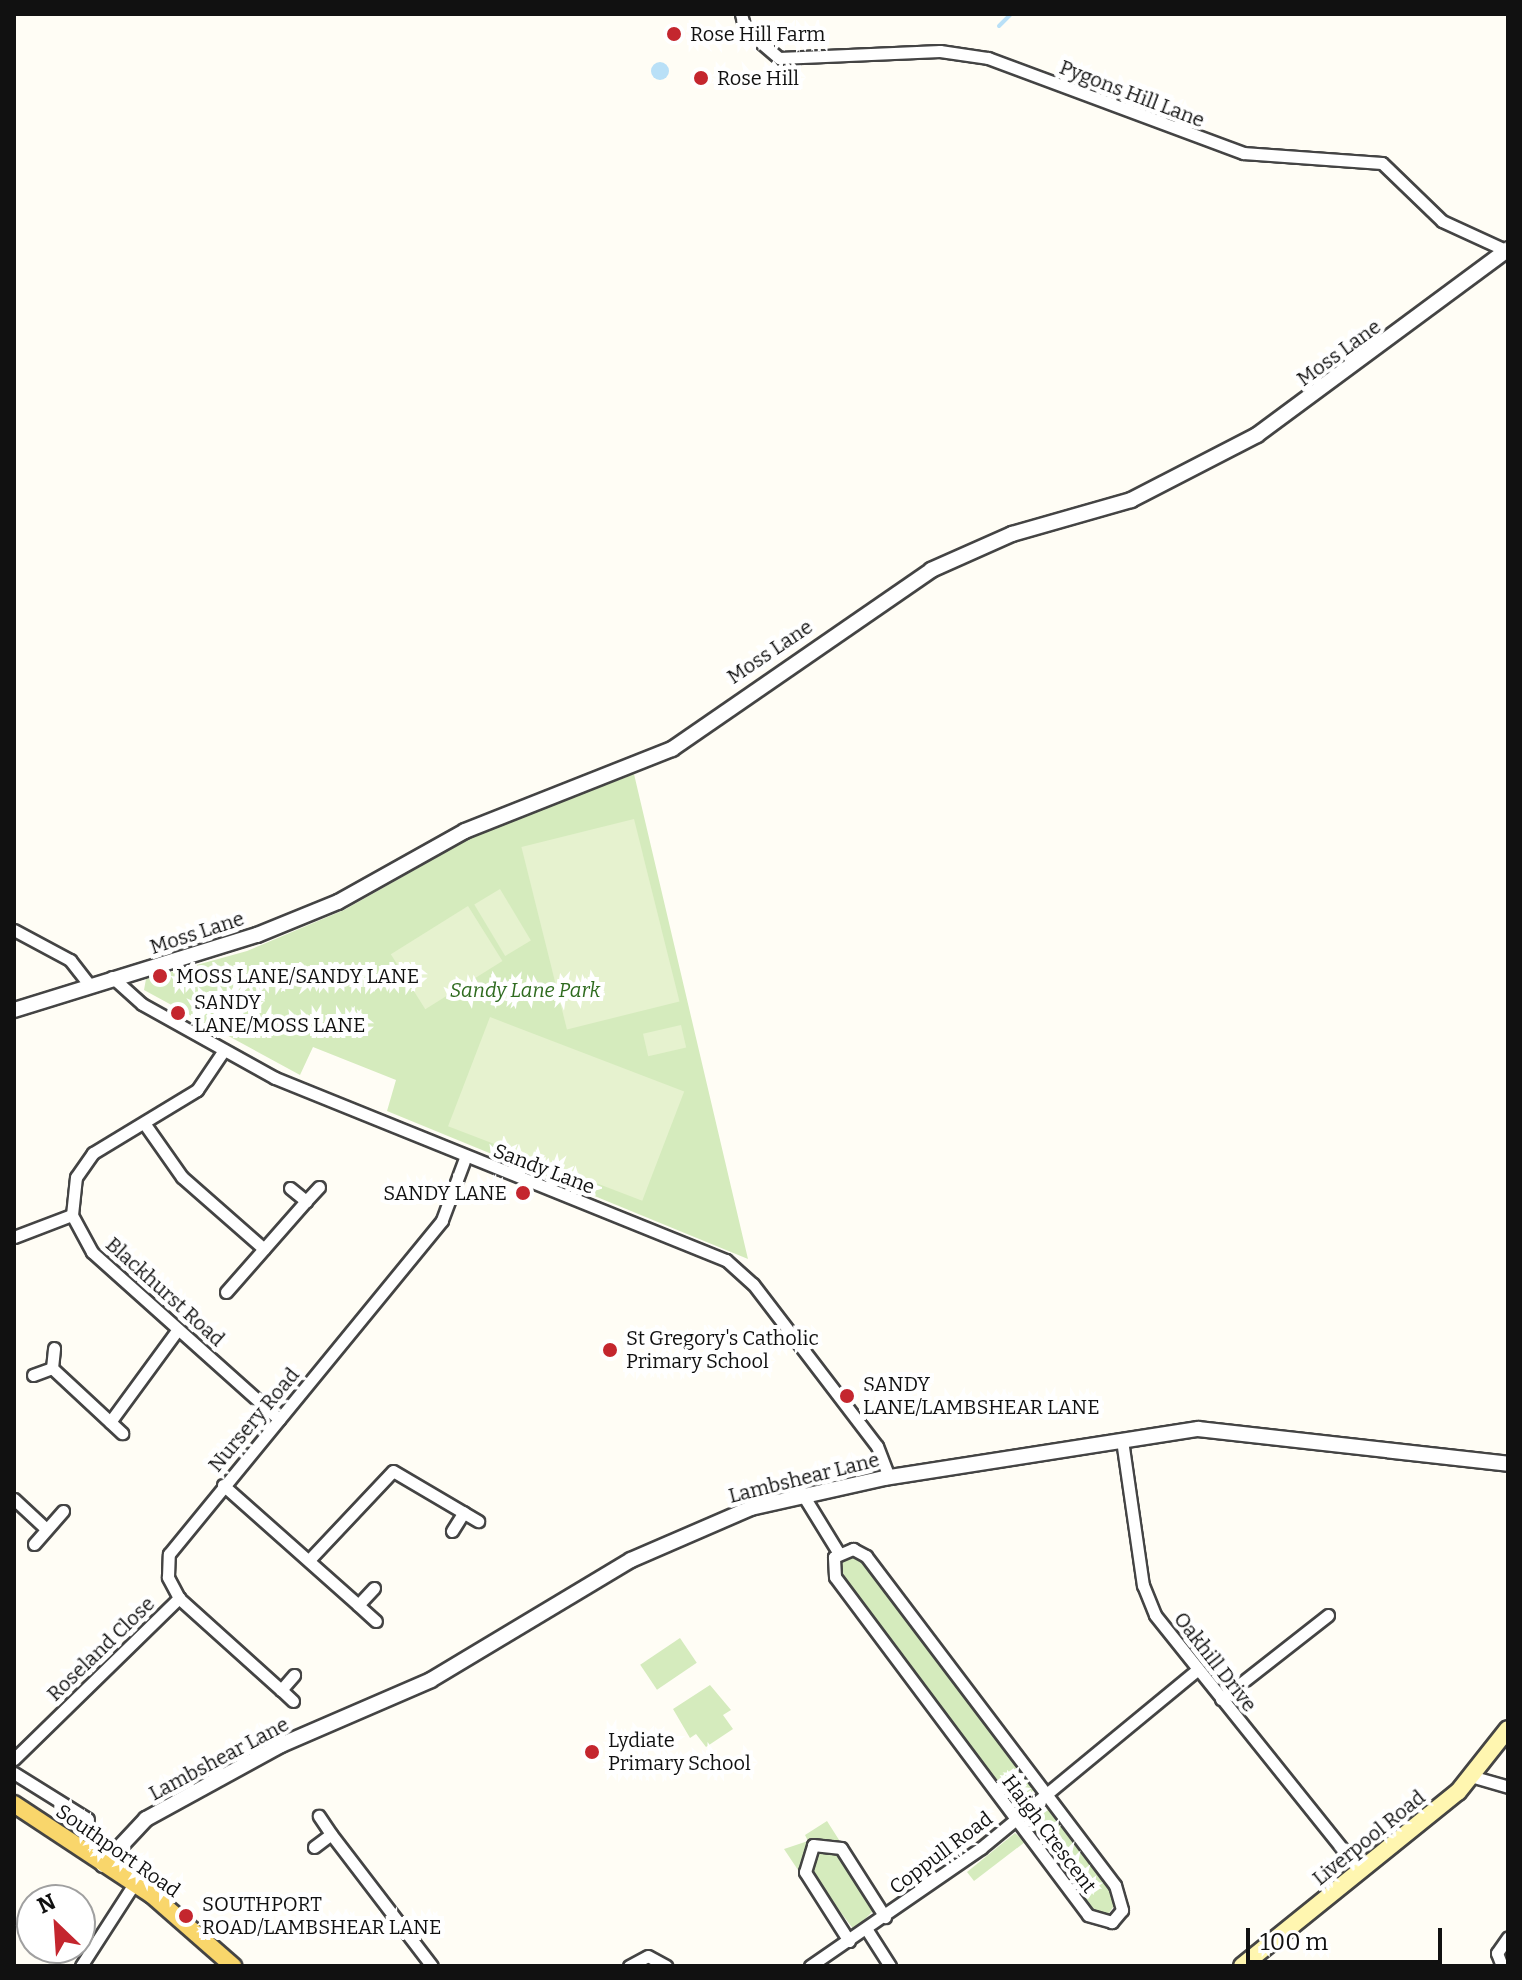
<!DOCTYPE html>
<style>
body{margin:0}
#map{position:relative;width:1522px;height:1980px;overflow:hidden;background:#fffdf5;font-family:Bitter,serif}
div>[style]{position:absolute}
.green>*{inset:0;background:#d5ebbd;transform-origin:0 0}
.pitch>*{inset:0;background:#e6f2cf;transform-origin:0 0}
.water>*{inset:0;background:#b9e0f7}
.round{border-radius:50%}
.stream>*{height:4px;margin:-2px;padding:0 2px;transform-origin:2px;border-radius:2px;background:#b9e0f7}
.roads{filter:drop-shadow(2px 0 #444) drop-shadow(-2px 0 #444) drop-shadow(0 2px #444) drop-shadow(0 -2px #444)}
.minor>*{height:11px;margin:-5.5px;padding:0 5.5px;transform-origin:5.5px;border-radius:5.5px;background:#fff}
.tertiary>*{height:14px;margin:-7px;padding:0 7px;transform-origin:7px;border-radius:7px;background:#fff}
.secondary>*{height:16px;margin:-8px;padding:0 8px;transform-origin:8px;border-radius:8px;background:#fff6b0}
.primary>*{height:16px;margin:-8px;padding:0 8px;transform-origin:8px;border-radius:8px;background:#f9d66b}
.dots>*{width:22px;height:22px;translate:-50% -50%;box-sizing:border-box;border:4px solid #fff;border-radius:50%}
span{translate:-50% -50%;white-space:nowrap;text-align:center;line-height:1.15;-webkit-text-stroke:8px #fff;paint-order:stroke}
.poi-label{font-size:20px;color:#111}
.left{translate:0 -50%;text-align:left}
.right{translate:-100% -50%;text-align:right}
.street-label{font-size:20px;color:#111}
.park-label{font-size:20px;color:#2f6b1f;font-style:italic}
.frame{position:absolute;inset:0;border:16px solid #111;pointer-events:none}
.north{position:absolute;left:16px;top:1884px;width:80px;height:80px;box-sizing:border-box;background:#fff;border:2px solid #a0a0a0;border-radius:50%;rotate:335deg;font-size:22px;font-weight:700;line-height:32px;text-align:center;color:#111}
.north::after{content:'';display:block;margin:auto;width:28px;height:36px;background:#c4262e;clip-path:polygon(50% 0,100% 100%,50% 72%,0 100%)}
.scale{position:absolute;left:1246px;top:1928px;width:196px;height:36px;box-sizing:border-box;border:4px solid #111;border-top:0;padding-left:10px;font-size:24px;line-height:28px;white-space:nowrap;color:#111;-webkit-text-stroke:6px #fff;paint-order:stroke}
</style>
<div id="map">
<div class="green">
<i style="clip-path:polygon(634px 774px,748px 1259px,387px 1111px,396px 1080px,313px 1047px,300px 1075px,144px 990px,146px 979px,247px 951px,344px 910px,476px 835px)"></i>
<i style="clip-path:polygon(852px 1555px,871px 1570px,1035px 1789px,1013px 1808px,849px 1589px,839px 1563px)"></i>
<i style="left:680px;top:1638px;width:30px;height:48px;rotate:56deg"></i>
<i style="clip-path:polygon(710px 1685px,731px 1710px,723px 1715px,733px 1729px,706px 1747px,696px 1734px,690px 1738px,673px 1709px)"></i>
<i style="clip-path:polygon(1048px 1807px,1109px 1890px,1114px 1906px,1108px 1914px,1095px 1913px,1025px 1824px)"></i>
<i style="clip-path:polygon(827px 1821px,841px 1843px,808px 1841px,798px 1870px,784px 1849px,808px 1841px,805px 1835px)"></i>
<i style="clip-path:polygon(1015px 1833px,1025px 1842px,974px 1881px,967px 1872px)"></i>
<i style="clip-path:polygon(819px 1849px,836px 1853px,873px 1911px,854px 1930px,808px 1869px)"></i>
</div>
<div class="pitch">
<i style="left:634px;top:819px;width:188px;height:116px;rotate:76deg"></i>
<i style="left:500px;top:889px;width:60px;height:30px;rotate:59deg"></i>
<i style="left:468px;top:906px;width:65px;height:91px;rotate:58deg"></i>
<i style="left:490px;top:1017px;width:208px;height:117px;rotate:21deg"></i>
<i style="left:681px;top:1025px;width:23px;height:39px;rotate:77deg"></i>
</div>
<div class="water">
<i class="round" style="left:651px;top:62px;width:18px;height:18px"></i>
</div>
<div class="stream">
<i style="left:999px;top:26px;width:17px;rotate:-45deg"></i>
</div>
<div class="roads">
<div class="minor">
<i style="left:741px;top:14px;width:16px;rotate:75deg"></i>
<i style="left:745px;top:29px;width:45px;rotate:40.5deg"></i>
<i style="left:779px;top:58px;width:161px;rotate:-2.5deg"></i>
<i style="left:940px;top:51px;width:49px;rotate:8.3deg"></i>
<i style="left:988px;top:58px;width:272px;rotate:20.4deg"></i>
<i style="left:1243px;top:153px;width:139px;rotate:4.1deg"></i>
<i style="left:1382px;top:163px;width:83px;rotate:44deg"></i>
<i style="left:1442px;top:221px;width:69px;rotate:24.7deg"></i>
<i style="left:14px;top:930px;width:64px;rotate:28.2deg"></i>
<i style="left:70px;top:960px;width:28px;rotate:52deg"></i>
<i style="left:112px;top:977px;width:40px;rotate:42deg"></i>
<i style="left:142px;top:1004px;width:152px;rotate:29.1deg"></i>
<i style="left:275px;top:1078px;width:486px;rotate:22deg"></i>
<i style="left:726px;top:1260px;width:36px;rotate:42deg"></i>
<i style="left:753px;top:1284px;width:204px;rotate:52.6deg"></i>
<i style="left:877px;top:1446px;width:33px;rotate:69deg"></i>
<i style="left:224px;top:1050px;width:48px;rotate:124deg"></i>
<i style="left:197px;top:1090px;width:122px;rotate:148.8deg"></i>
<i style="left:93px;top:1153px;width:29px;rotate:125deg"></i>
<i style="left:76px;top:1177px;width:38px;rotate:96deg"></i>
<i style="left:72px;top:1215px;width:42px;rotate:61.6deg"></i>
<i style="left:92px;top:1252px;width:251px;rotate:41.8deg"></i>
<i style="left:144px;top:1123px;width:66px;rotate:54.9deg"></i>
<i style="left:182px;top:1177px;width:109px;rotate:41.3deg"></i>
<i style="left:290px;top:1188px;width:21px;rotate:39deg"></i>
<i style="left:306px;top:1201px;width:19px;rotate:-47deg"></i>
<i style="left:14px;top:1237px;width:62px;rotate:-20.8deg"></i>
<i style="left:226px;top:1292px;width:121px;rotate:-48.7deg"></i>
<i style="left:52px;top:1368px;width:96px;rotate:42.9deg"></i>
<i style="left:33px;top:1375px;width:20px;rotate:-20deg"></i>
<i style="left:52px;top:1368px;width:20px;rotate:-84deg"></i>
<i style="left:110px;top:1422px;width:115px;rotate:-53.8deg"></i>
<i style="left:1122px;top:1440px;width:147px;rotate:81.8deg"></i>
<i style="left:1143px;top:1585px;width:32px;rotate:68deg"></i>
<i style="left:1155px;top:1615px;width:328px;rotate:51.3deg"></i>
<i style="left:223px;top:1485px;width:181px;rotate:41.6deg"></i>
<i style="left:803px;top:1495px;width:67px;rotate:58.4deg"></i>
<i style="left:14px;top:1499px;width:40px;rotate:43deg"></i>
<i style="left:452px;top:1531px;width:22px;rotate:-58deg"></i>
<i style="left:34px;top:1544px;width:44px;rotate:-48.7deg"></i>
<i style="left:853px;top:1549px;width:15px;rotate:28deg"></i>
<i style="left:866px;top:1556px;width:413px;rotate:52.9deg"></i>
<i style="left:1115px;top:1885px;width:26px;rotate:74deg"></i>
<i style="left:1122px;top:1910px;width:16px;rotate:130deg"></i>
<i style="left:1112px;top:1922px;width:25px;rotate:-164deg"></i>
<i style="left:1088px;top:1915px;width:422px;rotate:-126.8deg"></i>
<i style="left:835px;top:1577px;width:20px;rotate:-93deg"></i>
<i style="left:834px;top:1557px;width:21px;rotate:-23deg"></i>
<i style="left:309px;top:1560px;width:122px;rotate:-46.7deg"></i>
<i style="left:393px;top:1471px;width:99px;rotate:30.5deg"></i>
<i style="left:374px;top:1588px;width:23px;rotate:133deg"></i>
<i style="left:358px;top:1605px;width:24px;rotate:42deg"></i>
<i style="left:281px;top:1690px;width:137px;rotate:-138deg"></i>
<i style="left:179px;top:1598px;width:24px;rotate:-118deg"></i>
<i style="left:168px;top:1577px;width:23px;rotate:-88deg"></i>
<i style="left:169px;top:1554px;width:431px;rotate:-50.7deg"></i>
<i style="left:442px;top:1220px;width:66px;rotate:-69.6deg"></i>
<i style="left:1221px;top:1699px;width:136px;rotate:-38.1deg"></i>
<i style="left:293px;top:1701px;width:16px;rotate:-137deg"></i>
<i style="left:281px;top:1690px;width:20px;rotate:-49deg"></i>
<i style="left:14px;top:1759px;width:231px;rotate:-44.3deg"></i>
<i style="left:14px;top:1773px;width:87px;rotate:31.9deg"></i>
<i style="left:1474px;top:1777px;width:35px;rotate:16deg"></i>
<i style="left:331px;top:1834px;width:166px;rotate:52.6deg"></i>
<i style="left:314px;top:1847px;width:21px;rotate:-37deg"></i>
<i style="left:331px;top:1834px;width:22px;rotate:-124deg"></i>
<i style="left:867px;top:1930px;width:43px;rotate:57.4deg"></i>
<i style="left:849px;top:1941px;width:82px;rotate:-122.5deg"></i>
<i style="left:805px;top:1872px;width:28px;rotate:-73deg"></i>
<i style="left:813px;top:1845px;width:28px;rotate:6deg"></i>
<i style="left:841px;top:1848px;width:82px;rotate:57.5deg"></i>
<i style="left:81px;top:1966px;width:94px;rotate:-57.2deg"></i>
<i style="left:629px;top:1966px;width:21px;rotate:-28deg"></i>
<i style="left:648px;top:1956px;width:21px;rotate:29deg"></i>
<i style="left:810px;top:1966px;width:208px;rotate:-34.6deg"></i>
<i style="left:981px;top:1848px;width:281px;rotate:-39.5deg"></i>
<i style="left:1502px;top:1966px;width:14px;rotate:-111deg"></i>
<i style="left:1497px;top:1953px;width:19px;rotate:-55deg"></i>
</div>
<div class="tertiary">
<i style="left:14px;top:1010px;width:254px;rotate:-17.2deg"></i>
<i style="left:257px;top:935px;width:87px;rotate:-22.2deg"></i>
<i style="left:338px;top:902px;width:145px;rotate:-29.2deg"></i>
<i style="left:465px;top:831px;width:223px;rotate:-21.6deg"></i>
<i style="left:672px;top:749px;width:315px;rotate:-34.6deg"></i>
<i style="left:931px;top:570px;width:89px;rotate:-24deg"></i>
<i style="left:1012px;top:534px;width:124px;rotate:-15.9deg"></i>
<i style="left:1131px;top:500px;width:142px;rotate:-27.3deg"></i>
<i style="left:1257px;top:435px;width:312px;rotate:-36.5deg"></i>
<i style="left:103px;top:1865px;width:63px;rotate:-46.9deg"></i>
<i style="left:146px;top:1819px;width:154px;rotate:-28.7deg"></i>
<i style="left:281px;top:1745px;width:163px;rotate:-23.4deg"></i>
<i style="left:431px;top:1680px;width:233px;rotate:-31deg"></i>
<i style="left:631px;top:1560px;width:131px;rotate:-23.4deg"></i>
<i style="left:751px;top:1508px;width:136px;rotate:-12.7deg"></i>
<i style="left:884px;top:1478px;width:318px;rotate:-8.9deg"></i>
<i style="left:1198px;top:1429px;width:312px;rotate:6.4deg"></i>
</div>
<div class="secondary">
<i style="left:1242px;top:1966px;width:277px;rotate:-38.9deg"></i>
<i style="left:1458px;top:1792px;width:80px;rotate:-51.6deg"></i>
</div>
<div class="primary">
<i style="left:14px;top:1804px;width:165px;rotate:33.4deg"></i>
<i style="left:152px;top:1895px;width:108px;rotate:41.2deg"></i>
</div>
</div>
<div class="dots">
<i style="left:674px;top:34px;background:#c4262e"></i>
<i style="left:701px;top:78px;background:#c4262e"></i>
<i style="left:160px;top:976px;background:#c4262e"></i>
<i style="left:178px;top:1013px;background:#c4262e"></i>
<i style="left:523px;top:1193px;background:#c4262e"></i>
<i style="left:610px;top:1350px;background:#c4262e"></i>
<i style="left:847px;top:1396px;background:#c4262e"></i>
<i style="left:592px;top:1752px;background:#c4262e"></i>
<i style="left:186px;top:1916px;background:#c4262e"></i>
</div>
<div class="poi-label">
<span class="left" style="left:690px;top:34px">Rose Hill Farm</span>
<span class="left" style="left:717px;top:78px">Rose Hill</span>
<span class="left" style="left:176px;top:976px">MOSS LANE/SANDY LANE</span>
<span class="left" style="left:194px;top:1014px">SANDY<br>LANE/MOSS LANE</span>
<span class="right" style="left:507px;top:1193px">SANDY LANE</span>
<span class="left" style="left:626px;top:1350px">St Gregory's Catholic<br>Primary School</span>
<span class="left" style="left:863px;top:1396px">SANDY<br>LANE/LAMBSHEAR LANE</span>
<span class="left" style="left:608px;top:1752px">Lydiate<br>Primary School</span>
<span class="left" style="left:202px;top:1916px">SOUTHPORT<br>ROAD/LAMBSHEAR LANE</span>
</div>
<div class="street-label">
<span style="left:1132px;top:94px;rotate:21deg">Pygons Hill Lane</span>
<span style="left:1339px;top:353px;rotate:-36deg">Moss Lane</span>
<span style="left:770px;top:652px;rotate:-34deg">Moss Lane</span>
<span style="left:197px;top:933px;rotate:-18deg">Moss Lane</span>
<span style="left:544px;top:1169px;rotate:21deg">Sandy Lane</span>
<span style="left:165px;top:1292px;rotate:42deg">Blackhurst Road</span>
<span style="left:254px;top:1420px;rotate:-50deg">Nursery Road</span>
<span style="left:804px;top:1478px;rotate:-14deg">Lambshear Lane</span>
<span style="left:101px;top:1649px;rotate:-44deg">Roseland Close</span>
<span style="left:1215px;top:1662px;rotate:52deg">Oakhill Drive</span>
<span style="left:219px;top:1759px;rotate:-28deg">Lambshear Lane</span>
<span style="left:1049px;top:1834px;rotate:53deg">Haigh Crescent</span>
<span style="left:1369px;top:1838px;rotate:-39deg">Liverpool Road</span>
<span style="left:118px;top:1851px;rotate:35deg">Southport Road</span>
<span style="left:941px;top:1853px;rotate:-37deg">Coppull Road</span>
</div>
<div class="park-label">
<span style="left:525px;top:990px">Sandy Lane Park</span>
</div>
<div class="frame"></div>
<div class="north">N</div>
<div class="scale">100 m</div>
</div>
